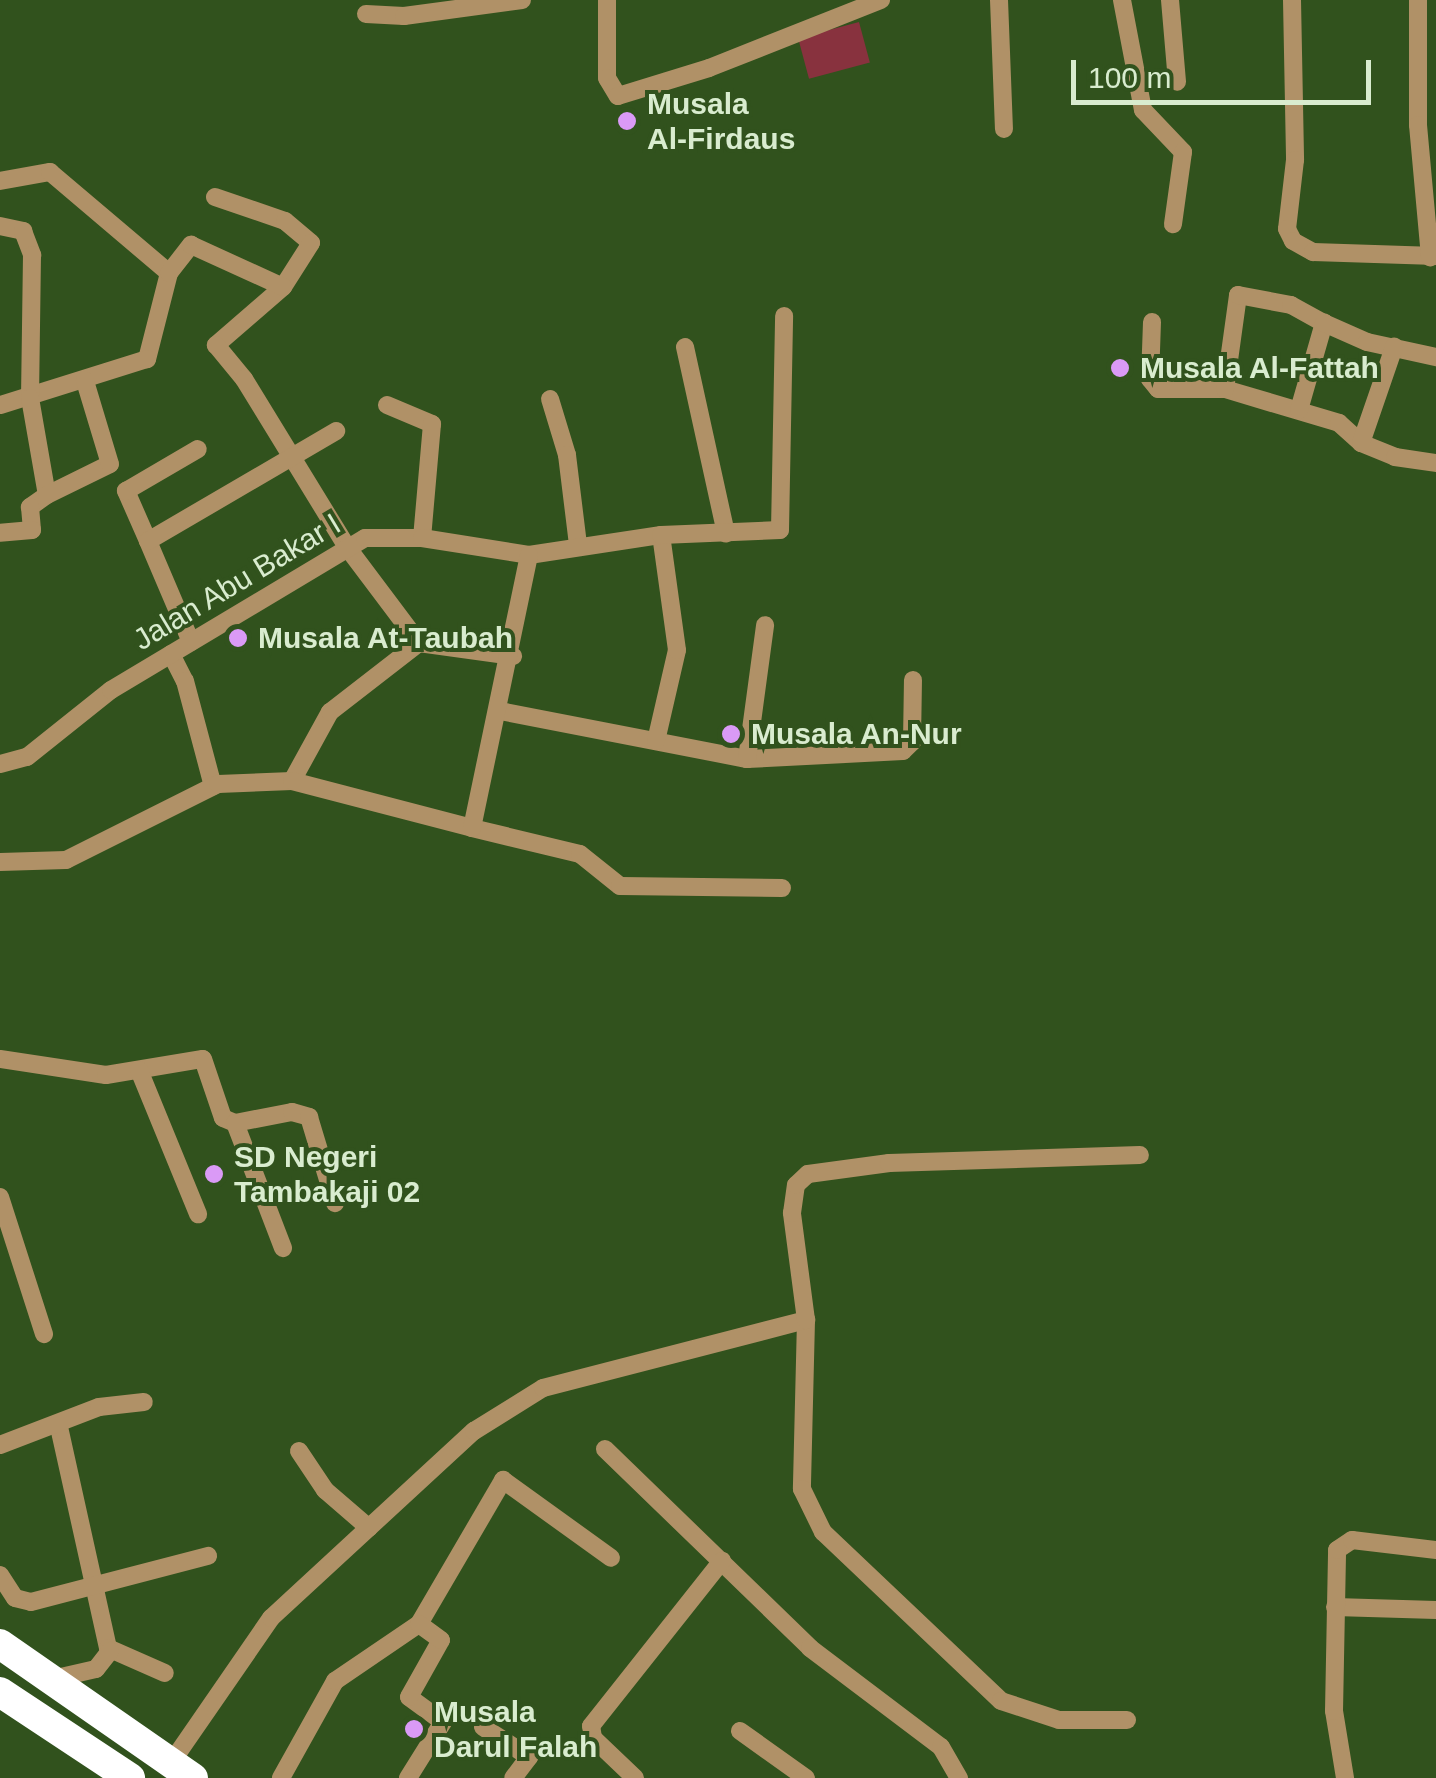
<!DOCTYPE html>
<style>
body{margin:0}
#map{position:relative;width:1436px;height:1778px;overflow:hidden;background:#31521d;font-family:Arial,sans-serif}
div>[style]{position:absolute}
.green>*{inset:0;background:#88323e;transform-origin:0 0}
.minor>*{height:18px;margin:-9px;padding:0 9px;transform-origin:9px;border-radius:9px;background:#b09167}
.highway>*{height:30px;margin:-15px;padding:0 15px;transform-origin:15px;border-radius:15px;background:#fff}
.dots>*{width:28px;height:28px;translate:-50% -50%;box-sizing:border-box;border:5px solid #31521d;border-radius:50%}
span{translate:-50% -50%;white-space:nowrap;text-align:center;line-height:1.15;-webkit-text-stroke:8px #31521d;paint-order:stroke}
.poi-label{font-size:30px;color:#d9eccf;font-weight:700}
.left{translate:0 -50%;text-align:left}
.street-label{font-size:30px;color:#d9eccf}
.scale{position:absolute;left:1071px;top:60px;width:300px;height:45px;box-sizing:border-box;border:5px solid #d9eccf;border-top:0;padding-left:12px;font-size:30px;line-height:35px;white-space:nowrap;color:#d9eccf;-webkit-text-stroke:8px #31521d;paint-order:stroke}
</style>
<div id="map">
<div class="green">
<i style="left:859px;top:22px;width:42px;height:63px;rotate:75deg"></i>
</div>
<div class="minor">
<i style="left:607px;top:0;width:78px;rotate:90deg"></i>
<i style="left:607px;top:78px;width:21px;rotate:59deg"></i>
<i style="left:618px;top:96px;width:95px;rotate:-17.1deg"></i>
<i style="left:709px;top:68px;width:185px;rotate:-21.6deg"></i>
<i style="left:999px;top:0;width:129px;rotate:87.8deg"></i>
<i style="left:1122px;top:0;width:112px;rotate:79.2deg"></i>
<i style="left:1143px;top:110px;width:58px;rotate:46.4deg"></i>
<i style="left:1183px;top:152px;width:73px;rotate:97.9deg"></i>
<i style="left:1170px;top:0;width:82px;rotate:85.1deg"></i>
<i style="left:1292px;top:0;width:160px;rotate:88.9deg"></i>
<i style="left:1295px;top:160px;width:69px;rotate:96.6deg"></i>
<i style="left:1287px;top:229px;width:13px;rotate:63deg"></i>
<i style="left:1293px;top:241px;width:23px;rotate:29deg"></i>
<i style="left:1313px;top:252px;width:123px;rotate:1.9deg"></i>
<i style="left:1418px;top:0;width:125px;rotate:90deg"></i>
<i style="left:1418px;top:125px;width:133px;rotate:84.8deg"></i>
<i style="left:366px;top:14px;width:38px;rotate:3deg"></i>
<i style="left:404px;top:16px;width:119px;rotate:-7.7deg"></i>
<i style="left:0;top:181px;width:51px;rotate:-10.2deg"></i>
<i style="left:50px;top:172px;width:156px;rotate:40.3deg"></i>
<i style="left:169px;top:273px;width:89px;rotate:104.3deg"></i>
<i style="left:147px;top:359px;width:154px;rotate:162.6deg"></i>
<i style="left:215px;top:197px;width:74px;rotate:18.9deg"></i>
<i style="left:285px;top:221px;width:34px;rotate:40deg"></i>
<i style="left:311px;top:243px;width:52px;rotate:122.5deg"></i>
<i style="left:283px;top:287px;width:89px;rotate:139.1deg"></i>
<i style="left:216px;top:345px;width:44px;rotate:50.5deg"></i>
<i style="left:244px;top:379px;width:197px;rotate:58.5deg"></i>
<i style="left:347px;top:547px;width:120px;rotate:53.1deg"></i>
<i style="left:419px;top:643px;width:95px;rotate:7.9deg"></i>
<i style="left:0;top:226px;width:24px;rotate:12deg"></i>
<i style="left:23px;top:231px;width:26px;rotate:69deg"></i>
<i style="left:32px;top:255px;width:143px;rotate:90.8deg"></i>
<i style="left:30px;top:398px;width:98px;rotate:80.1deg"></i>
<i style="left:47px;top:495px;width:21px;rotate:145deg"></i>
<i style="left:30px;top:507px;width:23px;rotate:85deg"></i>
<i style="left:32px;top:530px;width:32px;rotate:175deg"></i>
<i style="left:169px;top:273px;width:36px;rotate:-52deg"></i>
<i style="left:191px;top:245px;width:101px;rotate:24.5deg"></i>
<i style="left:1152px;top:322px;width:57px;rotate:92deg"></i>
<i style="left:1150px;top:379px;width:13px;rotate:51deg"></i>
<i style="left:1158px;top:389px;width:67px"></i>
<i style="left:1225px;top:389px;width:119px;rotate:16.6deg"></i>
<i style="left:1339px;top:423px;width:30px;rotate:42deg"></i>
<i style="left:1361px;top:443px;width:37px;rotate:22deg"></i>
<i style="left:1395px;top:457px;width:41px;rotate:8.3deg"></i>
<i style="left:685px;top:347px;width:191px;rotate:77.6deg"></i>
<i style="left:1225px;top:389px;width:95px;rotate:-82.1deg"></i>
<i style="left:1238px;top:295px;width:54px;rotate:10.7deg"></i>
<i style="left:1291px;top:305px;width:38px;rotate:29deg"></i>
<i style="left:550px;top:399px;width:59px;rotate:73.1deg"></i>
<i style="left:567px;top:455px;width:90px;rotate:83deg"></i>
<i style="left:387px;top:405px;width:49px;rotate:22.9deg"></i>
<i style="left:432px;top:424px;width:114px;rotate:95deg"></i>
<i style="left:1299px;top:410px;width:91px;rotate:-74deg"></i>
<i style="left:1324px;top:323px;width:47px;rotate:23.8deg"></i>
<i style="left:1367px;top:342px;width:71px;rotate:12.3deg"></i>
<i style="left:1361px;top:443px;width:102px;rotate:-71deg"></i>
<i style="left:47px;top:495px;width:70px;rotate:-26.2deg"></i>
<i style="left:110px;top:464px;width:87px;rotate:-106.8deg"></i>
<i style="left:148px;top:541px;width:55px;rotate:-113.7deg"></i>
<i style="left:126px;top:491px;width:83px;rotate:-30.3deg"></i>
<i style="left:191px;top:642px;width:110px;rotate:-113.1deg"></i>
<i style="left:148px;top:541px;width:218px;rotate:-30.3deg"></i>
<i style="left:171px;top:654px;width:30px;rotate:63deg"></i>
<i style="left:185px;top:681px;width:109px;rotate:75.1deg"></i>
<i style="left:500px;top:711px;width:252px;rotate:11deg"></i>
<i style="left:747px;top:759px;width:156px;rotate:-2.9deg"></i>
<i style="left:903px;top:751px;width:13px;rotate:-45deg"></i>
<i style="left:912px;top:742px;width:62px;rotate:-89.1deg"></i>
<i style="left:656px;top:741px;width:93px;rotate:-77deg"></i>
<i style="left:677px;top:650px;width:116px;rotate:-97.9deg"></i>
<i style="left:747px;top:759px;width:135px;rotate:-82.3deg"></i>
<i style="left:0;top:764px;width:28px;rotate:-15deg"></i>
<i style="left:27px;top:757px;width:107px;rotate:-38.6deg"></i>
<i style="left:111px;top:690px;width:296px;rotate:-30.9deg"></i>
<i style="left:365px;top:538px;width:57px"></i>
<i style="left:422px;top:538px;width:108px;rotate:9deg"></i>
<i style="left:529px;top:555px;width:134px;rotate:-8.6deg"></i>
<i style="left:661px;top:535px;width:119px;rotate:-2.4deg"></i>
<i style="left:780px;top:530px;width:214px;rotate:-88.9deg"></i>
<i style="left:292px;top:781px;width:79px;rotate:-61.2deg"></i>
<i style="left:330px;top:712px;width:113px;rotate:-37.8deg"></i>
<i style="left:472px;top:828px;width:111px;rotate:13.5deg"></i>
<i style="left:580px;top:854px;width:51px;rotate:38.7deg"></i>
<i style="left:620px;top:886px;width:162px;rotate:0.7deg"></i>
<i style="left:0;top:862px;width:66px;rotate:-1.7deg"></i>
<i style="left:66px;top:860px;width:170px;rotate:-26.6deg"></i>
<i style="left:218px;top:784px;width:74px;rotate:-2.3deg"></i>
<i style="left:292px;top:781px;width:186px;rotate:14.6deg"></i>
<i style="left:472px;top:828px;width:279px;rotate:-78.2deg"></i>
<i style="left:0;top:1059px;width:107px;rotate:8.6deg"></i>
<i style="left:106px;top:1075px;width:98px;rotate:-9.4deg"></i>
<i style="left:203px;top:1059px;width:62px;rotate:71.3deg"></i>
<i style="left:223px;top:1118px;width:13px;rotate:23deg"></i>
<i style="left:235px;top:1123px;width:134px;rotate:69deg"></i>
<i style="left:139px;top:1070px;width:156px;rotate:67.7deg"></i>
<i style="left:235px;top:1123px;width:58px;rotate:-10.9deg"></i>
<i style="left:292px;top:1112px;width:18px;rotate:16deg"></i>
<i style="left:309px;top:1117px;width:90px;rotate:73.2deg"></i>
<i style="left:0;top:1197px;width:144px;rotate:72.2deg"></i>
<i style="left:806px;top:1320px;width:169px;rotate:91.4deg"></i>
<i style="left:802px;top:1489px;width:48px;rotate:64deg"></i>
<i style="left:823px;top:1532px;width:245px;rotate:43.5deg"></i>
<i style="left:1001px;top:1701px;width:61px;rotate:18.1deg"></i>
<i style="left:1059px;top:1720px;width:68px"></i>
<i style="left:59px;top:1427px;width:226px;rotate:77.5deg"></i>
<i style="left:108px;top:1648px;width:62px;rotate:23.7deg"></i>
<i style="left:0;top:1445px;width:106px;rotate:-21deg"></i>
<i style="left:99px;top:1407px;width:45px;rotate:-6.3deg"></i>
<i style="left:605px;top:1449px;width:286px;rotate:44.1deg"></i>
<i style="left:810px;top:1648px;width:164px;rotate:37.1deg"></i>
<i style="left:941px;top:1747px;width:36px;rotate:60deg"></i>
<i style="left:299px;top:1451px;width:47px;rotate:56.3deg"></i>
<i style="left:325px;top:1490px;width:58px;rotate:40.8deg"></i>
<i style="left:0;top:1575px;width:27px;rotate:57deg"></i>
<i style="left:15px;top:1598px;width:16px;rotate:14deg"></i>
<i style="left:31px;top:1602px;width:183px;rotate:-14.6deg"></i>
<i style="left:1335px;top:1607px;width:101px;rotate:1.7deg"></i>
<i style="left:52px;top:1679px;width:45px;rotate:-12.8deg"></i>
<i style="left:96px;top:1669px;width:23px;rotate:-52deg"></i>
<i style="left:483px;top:1727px;width:55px;rotate:33.1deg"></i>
<i style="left:529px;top:1757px;width:26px;rotate:127deg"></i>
<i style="left:740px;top:1731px;width:81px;rotate:35.5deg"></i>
<i style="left:171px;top:1763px;width:176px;rotate:-55.4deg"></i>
<i style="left:271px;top:1618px;width:276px;rotate:-42.7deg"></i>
<i style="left:474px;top:1431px;width:81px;rotate:-31.9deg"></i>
<i style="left:543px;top:1388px;width:272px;rotate:-14.5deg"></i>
<i style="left:806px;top:1320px;width:108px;rotate:-97.5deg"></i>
<i style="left:792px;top:1213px;width:28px;rotate:-82deg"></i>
<i style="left:796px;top:1185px;width:16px;rotate:-43deg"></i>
<i style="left:808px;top:1174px;width:82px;rotate:-7.7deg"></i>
<i style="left:889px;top:1163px;width:251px;rotate:-1.8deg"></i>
<i style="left:281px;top:1778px;width:111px;rotate:-60.9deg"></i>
<i style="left:335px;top:1681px;width:102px;rotate:-34.2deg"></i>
<i style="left:419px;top:1624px;width:167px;rotate:-59.7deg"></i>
<i style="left:503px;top:1480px;width:133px;rotate:35.8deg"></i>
<i style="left:408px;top:1778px;width:66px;rotate:-58deg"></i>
<i style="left:443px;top:1722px;width:42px;rotate:-143.7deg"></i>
<i style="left:409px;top:1697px;width:65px;rotate:-60.7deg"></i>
<i style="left:441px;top:1640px;width:27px;rotate:-144deg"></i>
<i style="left:635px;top:1778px;width:58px;rotate:-136.4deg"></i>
<i style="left:593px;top:1738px;width:12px;rotate:-99deg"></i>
<i style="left:591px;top:1726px;width:211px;rotate:-51.6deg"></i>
<i style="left:1345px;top:1778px;width:68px;rotate:-99.3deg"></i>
<i style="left:1334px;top:1711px;width:161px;rotate:-88.9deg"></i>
<i style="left:1337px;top:1550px;width:18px;rotate:-34deg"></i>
<i style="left:1352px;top:1540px;width:85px;rotate:6.8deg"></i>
</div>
<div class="highway">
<i style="left:0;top:1644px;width:235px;rotate:34.8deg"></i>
<i style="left:0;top:1692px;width:156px;rotate:33.5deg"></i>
</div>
<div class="dots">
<i style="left:627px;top:121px;background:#da9af6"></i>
<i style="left:1120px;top:368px;background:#da9af6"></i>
<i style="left:238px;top:638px;background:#da9af6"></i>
<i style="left:731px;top:734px;background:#da9af6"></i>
<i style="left:214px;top:1174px;background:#da9af6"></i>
<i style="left:414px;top:1729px;background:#da9af6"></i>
</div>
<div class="poi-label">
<span class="left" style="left:647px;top:121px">Musala<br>Al-Firdaus</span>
<span class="left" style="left:1140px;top:368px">Musala Al-Fattah</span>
<span class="left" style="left:258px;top:638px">Musala At-Taubah</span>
<span class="left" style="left:751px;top:734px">Musala An-Nur</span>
<span class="left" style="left:234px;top:1174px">SD Negeri<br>Tambakaji 02</span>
<span class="left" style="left:434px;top:1729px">Musala<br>Darul Falah</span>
</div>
<div class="street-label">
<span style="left:237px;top:582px;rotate:-31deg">Jalan Abu Bakar I</span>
</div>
<div class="scale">100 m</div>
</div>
